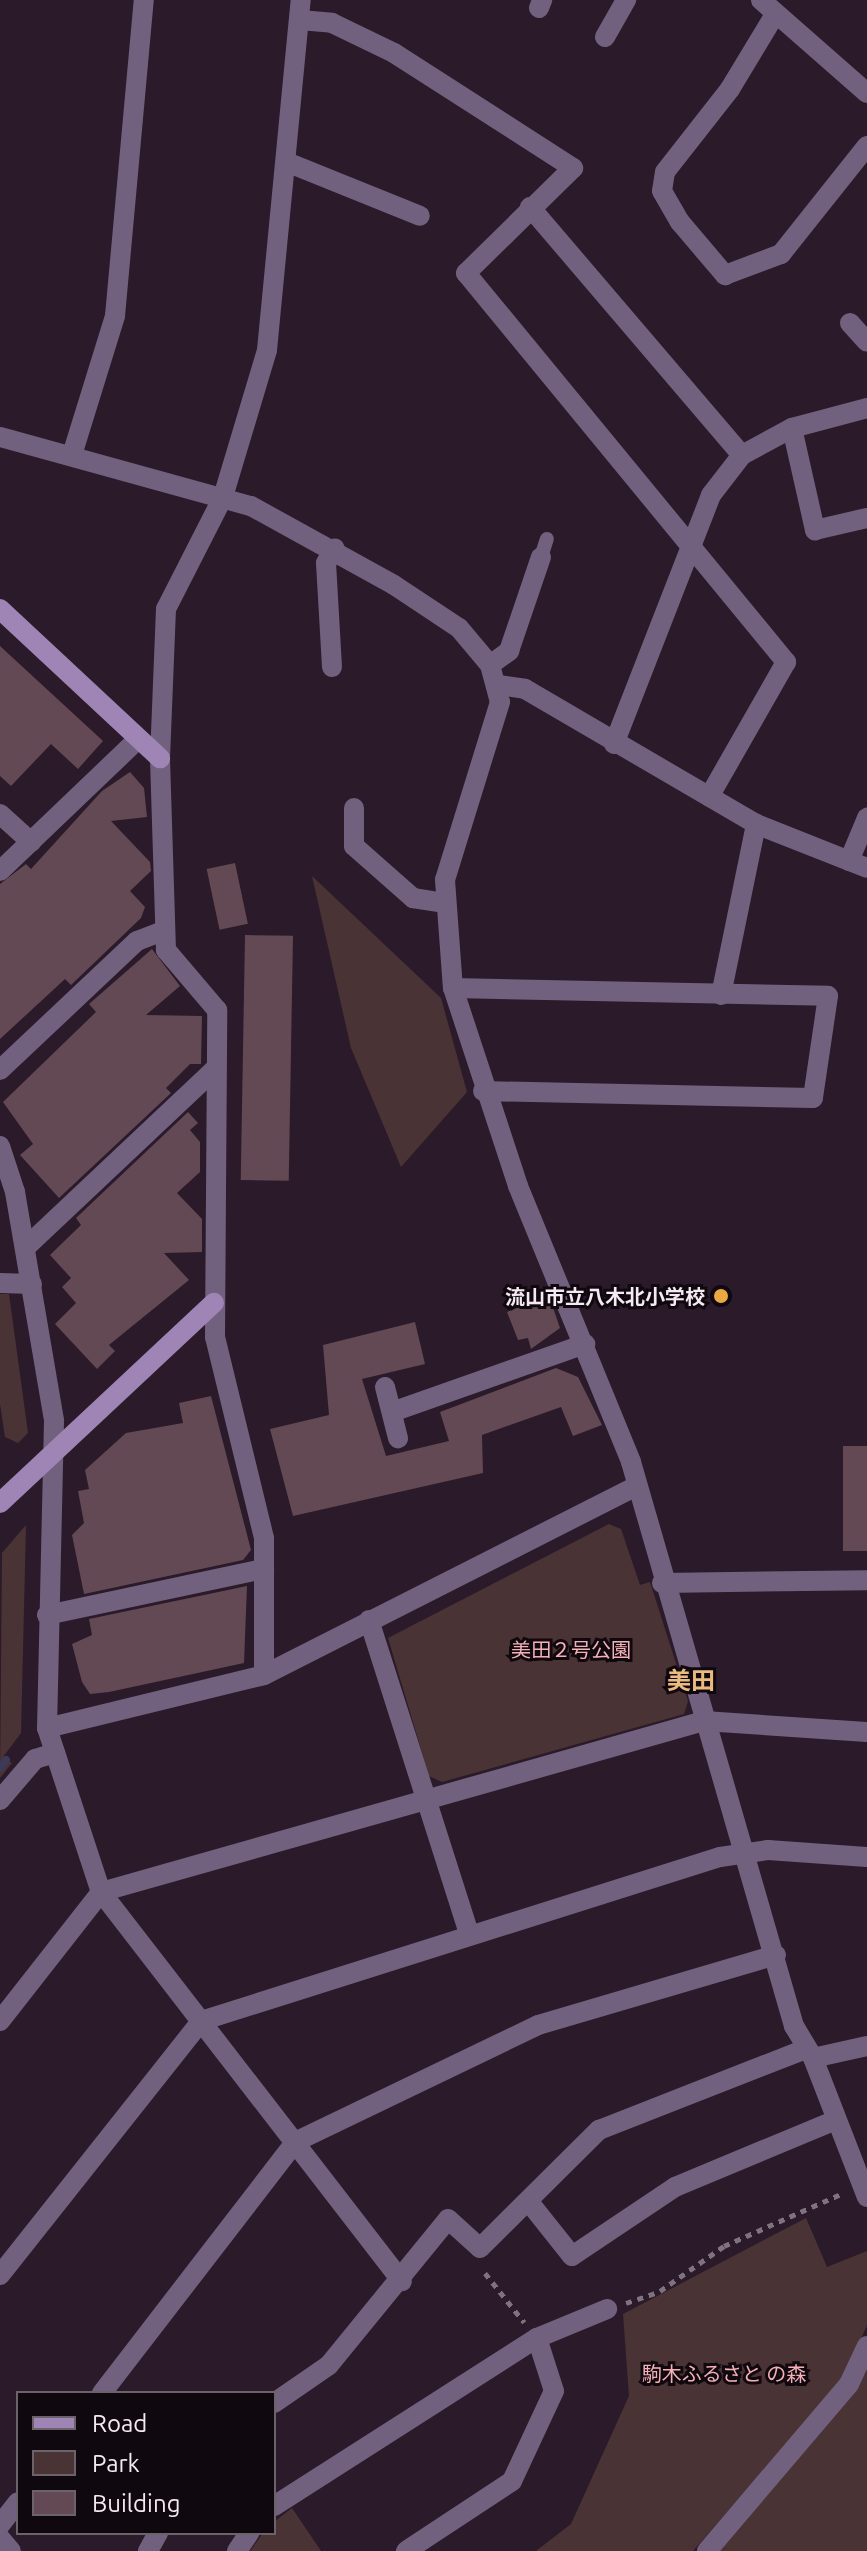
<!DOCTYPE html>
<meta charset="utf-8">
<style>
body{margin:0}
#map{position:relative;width:867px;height:2551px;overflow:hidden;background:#2b1a29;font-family:Ubuntu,"Noto Sans JP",sans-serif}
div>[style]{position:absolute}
.green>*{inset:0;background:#4a3335}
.stream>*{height:8px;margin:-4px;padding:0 4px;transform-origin:4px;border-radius:4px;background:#3d3a58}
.building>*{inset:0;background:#624954;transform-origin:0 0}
.path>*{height:5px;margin-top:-2.5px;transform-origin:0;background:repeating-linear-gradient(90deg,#81727f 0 6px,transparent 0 12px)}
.lane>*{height:14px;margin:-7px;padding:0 7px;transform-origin:7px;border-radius:7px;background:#71617e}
.street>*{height:20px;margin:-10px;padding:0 10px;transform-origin:10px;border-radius:10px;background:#71617e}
.secondary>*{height:20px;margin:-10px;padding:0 10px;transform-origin:10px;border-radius:10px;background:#9f85b5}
.dots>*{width:22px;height:22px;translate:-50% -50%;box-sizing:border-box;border:4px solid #0f080e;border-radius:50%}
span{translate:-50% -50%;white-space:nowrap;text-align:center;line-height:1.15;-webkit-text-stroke:6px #0f080e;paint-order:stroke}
.poi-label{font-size:20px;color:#f5e9f3;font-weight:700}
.right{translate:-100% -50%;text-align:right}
.park-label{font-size:20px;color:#f5b0b7}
.quarter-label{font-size:24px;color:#ebbb79;font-weight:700}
.legend{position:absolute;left:16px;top:2391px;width:260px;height:144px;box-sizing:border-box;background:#0f080e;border:2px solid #6b626a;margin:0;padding:10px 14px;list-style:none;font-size:24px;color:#f5e9f3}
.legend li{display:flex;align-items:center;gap:16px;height:40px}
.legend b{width:40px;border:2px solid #6b626a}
</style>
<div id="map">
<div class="green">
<i style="clip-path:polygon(312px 876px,441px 998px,467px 1092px,401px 1167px,351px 1048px)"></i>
<i style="clip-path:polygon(0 1294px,9px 1294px,28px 1433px,18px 1443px,5px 1437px,0 1404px)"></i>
<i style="clip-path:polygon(609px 1524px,621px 1529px,640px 1585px,650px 1582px,688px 1701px,684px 1714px,442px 1782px,429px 1776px,388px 1638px)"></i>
<i style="clip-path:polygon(26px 1525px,21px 1733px,3px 1757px,12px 1763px,0 1778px,2px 1553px)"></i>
<i style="clip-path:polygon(806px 2218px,827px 2267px,867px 2251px,867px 2325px,847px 2371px,816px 2410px,693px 2551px,536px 2551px,571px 2524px,629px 2396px,623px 2314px)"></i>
<i style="clip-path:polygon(867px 2370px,867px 2551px,719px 2551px,860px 2382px)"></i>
<i style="clip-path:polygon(292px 2508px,321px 2551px,250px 2551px,263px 2533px,274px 2533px,274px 2522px)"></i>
</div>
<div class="stream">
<i style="left:0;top:1768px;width:10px;rotate:-53deg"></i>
</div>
<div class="building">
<i style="clip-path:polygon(0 646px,103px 741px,78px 769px,51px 744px,11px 786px,0 776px)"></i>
<i style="clip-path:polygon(130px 772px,144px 788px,147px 817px,111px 821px,150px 862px,151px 871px,130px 891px,145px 907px,141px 918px,71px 985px,65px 979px,0 1039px,0 884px,26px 864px,31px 869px,102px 791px)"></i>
<i style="left:235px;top:863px;width:62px;height:29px;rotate:78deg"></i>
<i style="left:245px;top:935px;width:48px;height:245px;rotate:1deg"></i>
<i style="clip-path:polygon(152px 949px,180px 986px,146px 1015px,202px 1016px,201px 1064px,190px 1064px,166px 1088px,171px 1093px,59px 1198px,20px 1155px,33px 1144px,3px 1102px,96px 1012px,89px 1004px)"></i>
<i style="clip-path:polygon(188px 1112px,198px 1123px,190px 1130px,200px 1142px,200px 1172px,177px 1193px,202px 1219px,202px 1252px,164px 1253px,189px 1280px,109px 1345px,115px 1351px,97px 1369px,55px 1324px,76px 1303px,62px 1287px,71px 1278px,50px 1255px,81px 1225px,76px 1218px)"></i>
<i style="clip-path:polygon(549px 1296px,560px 1328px,531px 1349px,528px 1338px,518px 1340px,507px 1312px)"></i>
<i style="clip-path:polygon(415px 1322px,425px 1364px,362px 1379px,386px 1456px,449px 1441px,440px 1412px,556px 1368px,578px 1377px,602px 1425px,573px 1436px,561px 1407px,482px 1435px,483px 1473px,293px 1516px,270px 1429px,329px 1415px,323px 1345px)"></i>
<i style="clip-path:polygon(211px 1396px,251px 1550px,243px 1560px,84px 1594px,72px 1535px,84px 1523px,78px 1491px,89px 1489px,85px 1470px,126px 1433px,183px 1423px,179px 1403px)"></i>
<i style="left:843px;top:1446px;width:24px;height:105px"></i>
<i style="clip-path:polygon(247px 1586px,244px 1663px,109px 1692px,90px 1694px,82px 1682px,72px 1644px,92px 1635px,89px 1619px)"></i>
</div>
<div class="path">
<i style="left:485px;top:2273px;width:63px;rotate:51.5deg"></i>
<i style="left:626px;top:2303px;width:36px;rotate:-19deg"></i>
<i style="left:660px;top:2291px;width:78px;rotate:-35.1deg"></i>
<i style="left:724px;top:2246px;width:128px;rotate:-24deg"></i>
</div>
<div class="lane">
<i style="left:541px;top:557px;width:19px;rotate:-72deg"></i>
</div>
<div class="street">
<i style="left:761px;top:0;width:141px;rotate:41.3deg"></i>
<i style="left:539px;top:8px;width:9px;rotate:-69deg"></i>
<i style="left:774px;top:16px;width:85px;rotate:121.1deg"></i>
<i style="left:730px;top:89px;width:105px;rotate:128.1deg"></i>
<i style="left:665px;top:172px;width:19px;rotate:99deg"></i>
<i style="left:662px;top:191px;width:36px;rotate:60deg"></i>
<i style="left:680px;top:222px;width:70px;rotate:49.7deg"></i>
<i style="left:725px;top:275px;width:60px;rotate:-20.6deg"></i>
<i style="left:781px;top:254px;width:138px;rotate:-51.5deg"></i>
<i style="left:300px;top:20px;width:32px;rotate:5deg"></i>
<i style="left:332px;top:23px;width:69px;rotate:25.8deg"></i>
<i style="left:394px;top:53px;width:213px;rotate:32.7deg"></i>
<i style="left:573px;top:168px;width:150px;rotate:135.5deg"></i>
<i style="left:466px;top:273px;width:504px;rotate:50.56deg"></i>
<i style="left:786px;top:662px;width:155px;rotate:119.7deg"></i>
<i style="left:605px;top:37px;width:43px;rotate:-60.4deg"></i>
<i style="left:289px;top:163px;width:141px;rotate:22deg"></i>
<i style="left:530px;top:207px;width:326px;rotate:49.5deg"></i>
<i style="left:850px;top:323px;width:25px;rotate:48deg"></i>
<i style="left:792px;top:428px;width:105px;rotate:77.3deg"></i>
<i style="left:815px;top:530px;width:53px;rotate:-13deg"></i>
<i style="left:0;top:437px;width:260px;rotate:15.4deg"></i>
<i style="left:251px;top:506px;width:163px;rotate:28.9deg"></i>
<i style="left:394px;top:585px;width:78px;rotate:33.5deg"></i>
<i style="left:459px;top:628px;width:48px;rotate:50deg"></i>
<i style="left:490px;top:665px;width:38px;rotate:75deg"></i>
<i style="left:500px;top:702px;width:186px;rotate:107.2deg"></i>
<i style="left:445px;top:880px;width:108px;rotate:85.8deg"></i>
<i style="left:453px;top:988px;width:208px;rotate:71.8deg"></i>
<i style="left:518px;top:1186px;width:298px;rotate:67.7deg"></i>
<i style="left:631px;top:1462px;width:587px;rotate:73.88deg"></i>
<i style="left:794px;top:2026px;width:37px;rotate:59deg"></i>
<i style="left:813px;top:2058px;width:149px;rotate:68.8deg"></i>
<i style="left:72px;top:455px;width:145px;rotate:-72.8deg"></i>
<i style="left:115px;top:316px;width:317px;rotate:-84.8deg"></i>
<i style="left:490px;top:665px;width:24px;rotate:-36deg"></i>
<i style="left:509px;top:651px;width:99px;rotate:-71.2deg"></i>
<i style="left:332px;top:667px;width:104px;rotate:-93.3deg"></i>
<i style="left:326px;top:563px;width:17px;rotate:-59deg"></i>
<i style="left:498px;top:685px;width:27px;rotate:8deg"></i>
<i style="left:525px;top:689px;width:268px;rotate:30.3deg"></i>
<i style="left:756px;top:824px;width:119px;rotate:21.6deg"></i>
<i style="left:614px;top:744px;width:267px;rotate:-68.7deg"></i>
<i style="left:711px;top:495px;width:51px;rotate:-52.2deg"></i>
<i style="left:742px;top:455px;width:57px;rotate:-28.4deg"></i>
<i style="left:792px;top:428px;width:78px;rotate:-14.9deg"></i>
<i style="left:354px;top:808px;width:38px;rotate:90deg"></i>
<i style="left:354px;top:846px;width:79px;rotate:41.4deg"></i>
<i style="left:413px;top:898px;width:31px;rotate:9deg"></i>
<i style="left:0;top:814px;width:42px;rotate:42.1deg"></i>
<i style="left:849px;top:861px;width:47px;rotate:-67.3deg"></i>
<i style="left:0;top:871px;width:191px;rotate:-43.7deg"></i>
<i style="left:453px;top:988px;width:375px;rotate:1.2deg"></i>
<i style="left:828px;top:996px;width:103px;rotate:98.4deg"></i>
<i style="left:813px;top:1098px;width:330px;rotate:-178.8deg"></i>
<i style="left:721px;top:995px;width:175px;rotate:-78.4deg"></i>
<i style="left:0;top:1070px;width:188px;rotate:-43.3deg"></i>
<i style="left:137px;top:941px;width:30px;rotate:-21deg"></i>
<i style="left:0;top:1146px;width:48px;rotate:71.9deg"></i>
<i style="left:15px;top:1192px;width:232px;rotate:80.3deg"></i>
<i style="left:54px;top:1421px;width:307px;rotate:91.3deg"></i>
<i style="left:47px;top:1728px;width:173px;rotate:71.8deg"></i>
<i style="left:101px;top:1892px;width:492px;rotate:52.3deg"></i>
<i style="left:25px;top:1248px;width:261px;rotate:-43.3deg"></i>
<i style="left:0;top:1283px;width:32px;rotate:2deg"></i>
<i style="left:385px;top:1387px;width:53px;rotate:75.7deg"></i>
<i style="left:392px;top:1412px;width:205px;rotate:-19.4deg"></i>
<i style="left:662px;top:1583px;width:205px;rotate:-0.8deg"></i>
<i style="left:47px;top:1615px;width:222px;rotate:-12deg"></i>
<i style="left:369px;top:1620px;width:329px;rotate:72.3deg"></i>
<i style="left:264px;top:1675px;width:137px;rotate:-90deg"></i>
<i style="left:264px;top:1538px;width:207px;rotate:-103.7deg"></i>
<i style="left:215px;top:1337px;width:327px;rotate:-89.6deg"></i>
<i style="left:217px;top:1010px;width:79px;rotate:-130.4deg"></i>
<i style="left:166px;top:950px;width:192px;rotate:-91.8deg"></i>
<i style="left:160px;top:758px;width:149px;rotate:-87.7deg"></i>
<i style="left:166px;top:609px;width:126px;rotate:-63deg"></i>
<i style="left:223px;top:497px;width:153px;rotate:-73.3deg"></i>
<i style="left:267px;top:350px;width:352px;rotate:-84.5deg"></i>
<i style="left:47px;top:1728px;width:223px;rotate:-13.7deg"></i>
<i style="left:264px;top:1675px;width:417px;rotate:-26.9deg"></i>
<i style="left:0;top:1800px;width:54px;rotate:-49.5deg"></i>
<i style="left:35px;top:1759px;width:21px;rotate:-17deg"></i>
<i style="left:0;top:2021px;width:164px;rotate:-51.9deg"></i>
<i style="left:101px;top:1892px;width:627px;rotate:-15.83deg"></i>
<i style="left:704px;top:1721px;width:163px;rotate:3.9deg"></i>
<i style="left:813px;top:2058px;width:55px;rotate:-12.5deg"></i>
<i style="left:529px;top:2202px;width:69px;rotate:51.5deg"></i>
<i style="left:572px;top:2256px;width:124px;rotate:-33.8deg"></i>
<i style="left:675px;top:2187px;width:174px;rotate:-22.6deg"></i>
<i style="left:0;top:2275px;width:324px;rotate:-51.6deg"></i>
<i style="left:201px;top:2021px;width:544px;rotate:-17.54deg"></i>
<i style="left:720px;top:1857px;width:49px;rotate:-8.3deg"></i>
<i style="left:768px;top:1850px;width:99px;rotate:4deg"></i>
<i style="left:102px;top:2393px;width:317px;rotate:-52.4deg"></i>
<i style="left:295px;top:2142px;width:270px;rotate:-25.7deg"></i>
<i style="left:538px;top:2025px;width:248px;rotate:-16.4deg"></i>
<i style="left:274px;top:2403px;width:67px;rotate:-34.6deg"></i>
<i style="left:329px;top:2365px;width:188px;rotate:-50.8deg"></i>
<i style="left:448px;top:2219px;width:43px;rotate:42.2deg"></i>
<i style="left:480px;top:2248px;width:168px;rotate:-44.8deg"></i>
<i style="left:599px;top:2130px;width:219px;rotate:-21.4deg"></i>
<i style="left:274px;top:2506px;width:312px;rotate:-32.6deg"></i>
<i style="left:537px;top:2338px;width:76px;rotate:-22.5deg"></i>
<i style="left:0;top:2525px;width:29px;rotate:-52deg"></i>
<i style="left:0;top:2538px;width:17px;rotate:50deg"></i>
<i style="left:148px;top:2551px;width:21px;rotate:-61deg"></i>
<i style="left:237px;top:2551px;width:22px;rotate:-56deg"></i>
<i style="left:406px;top:2551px;width:127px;rotate:-33.4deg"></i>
<i style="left:512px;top:2481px;width:99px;rotate:-65deg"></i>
<i style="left:554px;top:2391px;width:56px;rotate:-107.8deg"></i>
<i style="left:707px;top:2551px;width:219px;rotate:-49.6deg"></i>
<i style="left:849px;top:2384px;width:42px;rotate:-64.7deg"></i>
</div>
<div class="secondary">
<i style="left:0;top:609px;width:219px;rotate:43deg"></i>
<i style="left:0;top:1503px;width:293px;rotate:-43.1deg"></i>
</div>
<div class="dots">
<i style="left:721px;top:1296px;background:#eca93b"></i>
</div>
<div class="poi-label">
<span class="right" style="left:705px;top:1296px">流山市立八木北小学校</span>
</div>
<div class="park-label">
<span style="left:571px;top:1649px">美田２号公園</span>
<span style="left:724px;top:2373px">駒木ふるさと の森</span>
</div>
<div class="quarter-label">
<span style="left:691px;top:1681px">美田</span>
</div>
<ul class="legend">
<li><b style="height:10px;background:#9f85b5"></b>Road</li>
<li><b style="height:22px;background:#4a3335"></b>Park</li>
<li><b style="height:22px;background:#624954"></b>Building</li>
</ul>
</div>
